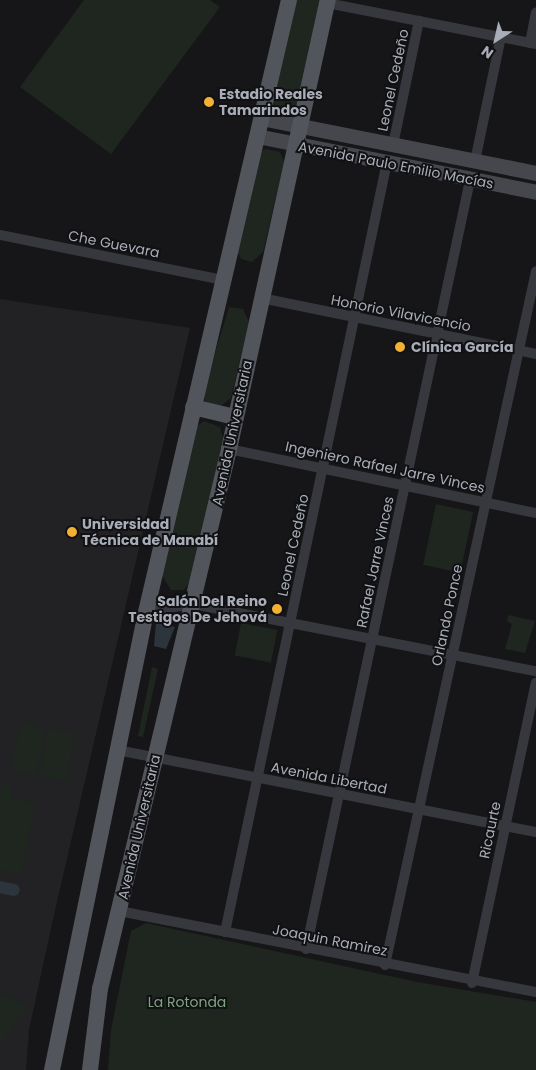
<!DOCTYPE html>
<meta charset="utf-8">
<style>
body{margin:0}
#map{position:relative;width:536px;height:1070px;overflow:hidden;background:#161618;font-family:Poppins,sans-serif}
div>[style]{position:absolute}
.built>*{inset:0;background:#222225}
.green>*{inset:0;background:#1e261f;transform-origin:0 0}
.water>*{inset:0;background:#2c353c}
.canal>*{height:12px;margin:-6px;padding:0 6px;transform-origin:6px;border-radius:6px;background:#2c353c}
.street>*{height:10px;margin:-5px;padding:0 5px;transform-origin:5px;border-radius:5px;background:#37383d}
.secondary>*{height:15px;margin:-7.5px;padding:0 7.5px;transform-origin:7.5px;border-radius:7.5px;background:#45474d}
.primary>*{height:16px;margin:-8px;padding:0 8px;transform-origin:8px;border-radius:8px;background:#53555c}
.dots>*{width:14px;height:14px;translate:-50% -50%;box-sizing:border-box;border:2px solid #111113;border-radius:50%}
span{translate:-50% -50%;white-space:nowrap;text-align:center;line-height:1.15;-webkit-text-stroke:4px #111113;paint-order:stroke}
.street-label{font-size:14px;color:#a8adb8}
.poi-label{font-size:14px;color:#a8adb8;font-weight:700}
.left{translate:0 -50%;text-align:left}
.right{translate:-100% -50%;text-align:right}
.park-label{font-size:14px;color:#7fa381}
.north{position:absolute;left:471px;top:15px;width:50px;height:50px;-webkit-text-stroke:4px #111113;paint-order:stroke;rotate:215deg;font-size:14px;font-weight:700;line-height:20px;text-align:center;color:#a8adb8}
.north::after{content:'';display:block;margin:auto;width:18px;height:22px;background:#a8adb8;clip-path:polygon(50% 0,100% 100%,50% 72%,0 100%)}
</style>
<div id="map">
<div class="built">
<i style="clip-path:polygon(0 299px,190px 328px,53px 919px,29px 1030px,26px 1070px,0 1070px)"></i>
</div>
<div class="green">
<i style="clip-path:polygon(84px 0,210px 0,220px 7px,111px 154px,20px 87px)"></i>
<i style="clip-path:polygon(296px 0,320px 0,296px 108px,286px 115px,274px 110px,271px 101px)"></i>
<i style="clip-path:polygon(266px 149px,280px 152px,284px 162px,263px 252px,252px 262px,241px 259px,237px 251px,261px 151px)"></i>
<i style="clip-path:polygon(229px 307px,243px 309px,249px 322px,231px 398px,218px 408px,205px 401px,203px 393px)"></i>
<i style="clip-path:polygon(204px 421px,220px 427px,223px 438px,191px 583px,183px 590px,171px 590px,161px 574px,193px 429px)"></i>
<i style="left:436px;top:504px;width:38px;height:62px;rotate:12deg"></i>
<i style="clip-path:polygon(508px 615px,535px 621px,525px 653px,505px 649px,512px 624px,507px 621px)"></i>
<i style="left:241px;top:623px;width:37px;height:33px;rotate:11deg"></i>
<i style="clip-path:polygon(152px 667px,158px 669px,143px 737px,138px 736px)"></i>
<i style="left:20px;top:723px;width:26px;height:48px;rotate:11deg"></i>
<i style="left:48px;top:729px;width:27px;height:48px;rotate:10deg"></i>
<i style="clip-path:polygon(9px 779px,14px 798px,35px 804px,21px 875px,0 870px,0 788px)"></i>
<i style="clip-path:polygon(146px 923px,417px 982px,536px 1002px,536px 1070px,108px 1070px,111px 1030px,131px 931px)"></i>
<i style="clip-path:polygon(3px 992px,27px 1008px,0 1047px,0 996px)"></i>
</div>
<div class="water">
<i style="clip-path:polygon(156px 622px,175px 627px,166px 649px,154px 646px)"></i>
</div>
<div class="canal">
<i style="left:0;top:887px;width:14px;rotate:12deg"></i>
</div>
<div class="street">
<i style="left:327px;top:3px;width:213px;rotate:11.1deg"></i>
<i style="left:530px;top:43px;width:31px;rotate:-79deg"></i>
<i style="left:393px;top:145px;width:127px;rotate:-78.2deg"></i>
<i style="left:475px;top:161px;width:127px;rotate:-78.2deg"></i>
<i style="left:0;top:235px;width:227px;rotate:11.4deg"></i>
<i style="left:261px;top:298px;width:281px;rotate:11.5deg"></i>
<i style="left:229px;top:449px;width:314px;rotate:11.8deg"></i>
<i style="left:146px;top:612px;width:48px;rotate:-9.7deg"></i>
<i style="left:193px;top:604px;width:349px;rotate:11.1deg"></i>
<i style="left:117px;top:750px;width:427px;rotate:11.1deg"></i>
<i style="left:119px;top:911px;width:425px;rotate:11deg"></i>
<i style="left:225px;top:932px;width:787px;rotate:-78.12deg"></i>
<i style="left:306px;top:949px;width:786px;rotate:-77.96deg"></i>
<i style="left:385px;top:965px;width:710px;rotate:-77.72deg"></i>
<i style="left:472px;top:983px;width:307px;rotate:-78deg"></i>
</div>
<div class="secondary">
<i style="left:261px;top:118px;width:280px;rotate:11.3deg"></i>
<i style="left:257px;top:136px;width:285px;rotate:11.3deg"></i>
</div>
<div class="primary">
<i style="left:193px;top:407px;width:43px;rotate:13.4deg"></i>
<i style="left:52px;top:1070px;width:468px;rotate:-78.4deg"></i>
<i style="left:146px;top:612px;width:628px;rotate:-76.85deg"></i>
<i style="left:90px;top:1070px;width:82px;rotate:-83deg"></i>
<i style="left:100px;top:989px;width:555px;rotate:-76.56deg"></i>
<i style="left:229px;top:449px;width:460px;rotate:-77.6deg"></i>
</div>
<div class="dots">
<i style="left:209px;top:102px;background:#f2b134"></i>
<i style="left:400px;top:347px;background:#f2b134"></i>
<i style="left:72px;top:532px;background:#f2b134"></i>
<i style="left:277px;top:609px;background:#f2b134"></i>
</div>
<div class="street-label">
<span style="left:393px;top:80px;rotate:-78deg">Leonel Cedeño</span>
<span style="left:396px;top:165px;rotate:11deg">Avenida Paulo Emilio Macías</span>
<span style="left:114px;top:244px;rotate:11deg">Che Guevara</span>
<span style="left:401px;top:313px;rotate:11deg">Honorio Vilavicencio</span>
<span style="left:232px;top:433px;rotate:-78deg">Avenida Universitaria</span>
<span style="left:385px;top:467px;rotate:12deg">Ingeniero Rafael Jarre Vinces</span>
<span style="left:293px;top:545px;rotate:-78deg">Leonel Cedeño</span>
<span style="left:375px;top:562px;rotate:-78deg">Rafael Jarre Vinces</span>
<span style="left:447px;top:615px;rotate:-78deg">Orlando Ponce</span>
<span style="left:329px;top:778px;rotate:11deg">Avenida Libertad</span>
<span style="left:139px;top:827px;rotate:-77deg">Avenida Universitaria</span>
<span style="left:490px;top:830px;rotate:-78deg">Ricaurte</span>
<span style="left:330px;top:940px;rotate:11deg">Joaquin Ramirez</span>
</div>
<div class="poi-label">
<span class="left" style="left:219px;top:102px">Estadio Reales<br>Tamarindos</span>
<span class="left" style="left:411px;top:347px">Clínica García</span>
<span class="left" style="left:82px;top:532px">Universidad<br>Técnica de Manabí</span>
<span class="right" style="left:267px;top:609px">Salón Del Reino<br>Testigos De Jehová</span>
</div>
<div class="park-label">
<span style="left:187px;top:1002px">La Rotonda</span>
</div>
<div class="north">N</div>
</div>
